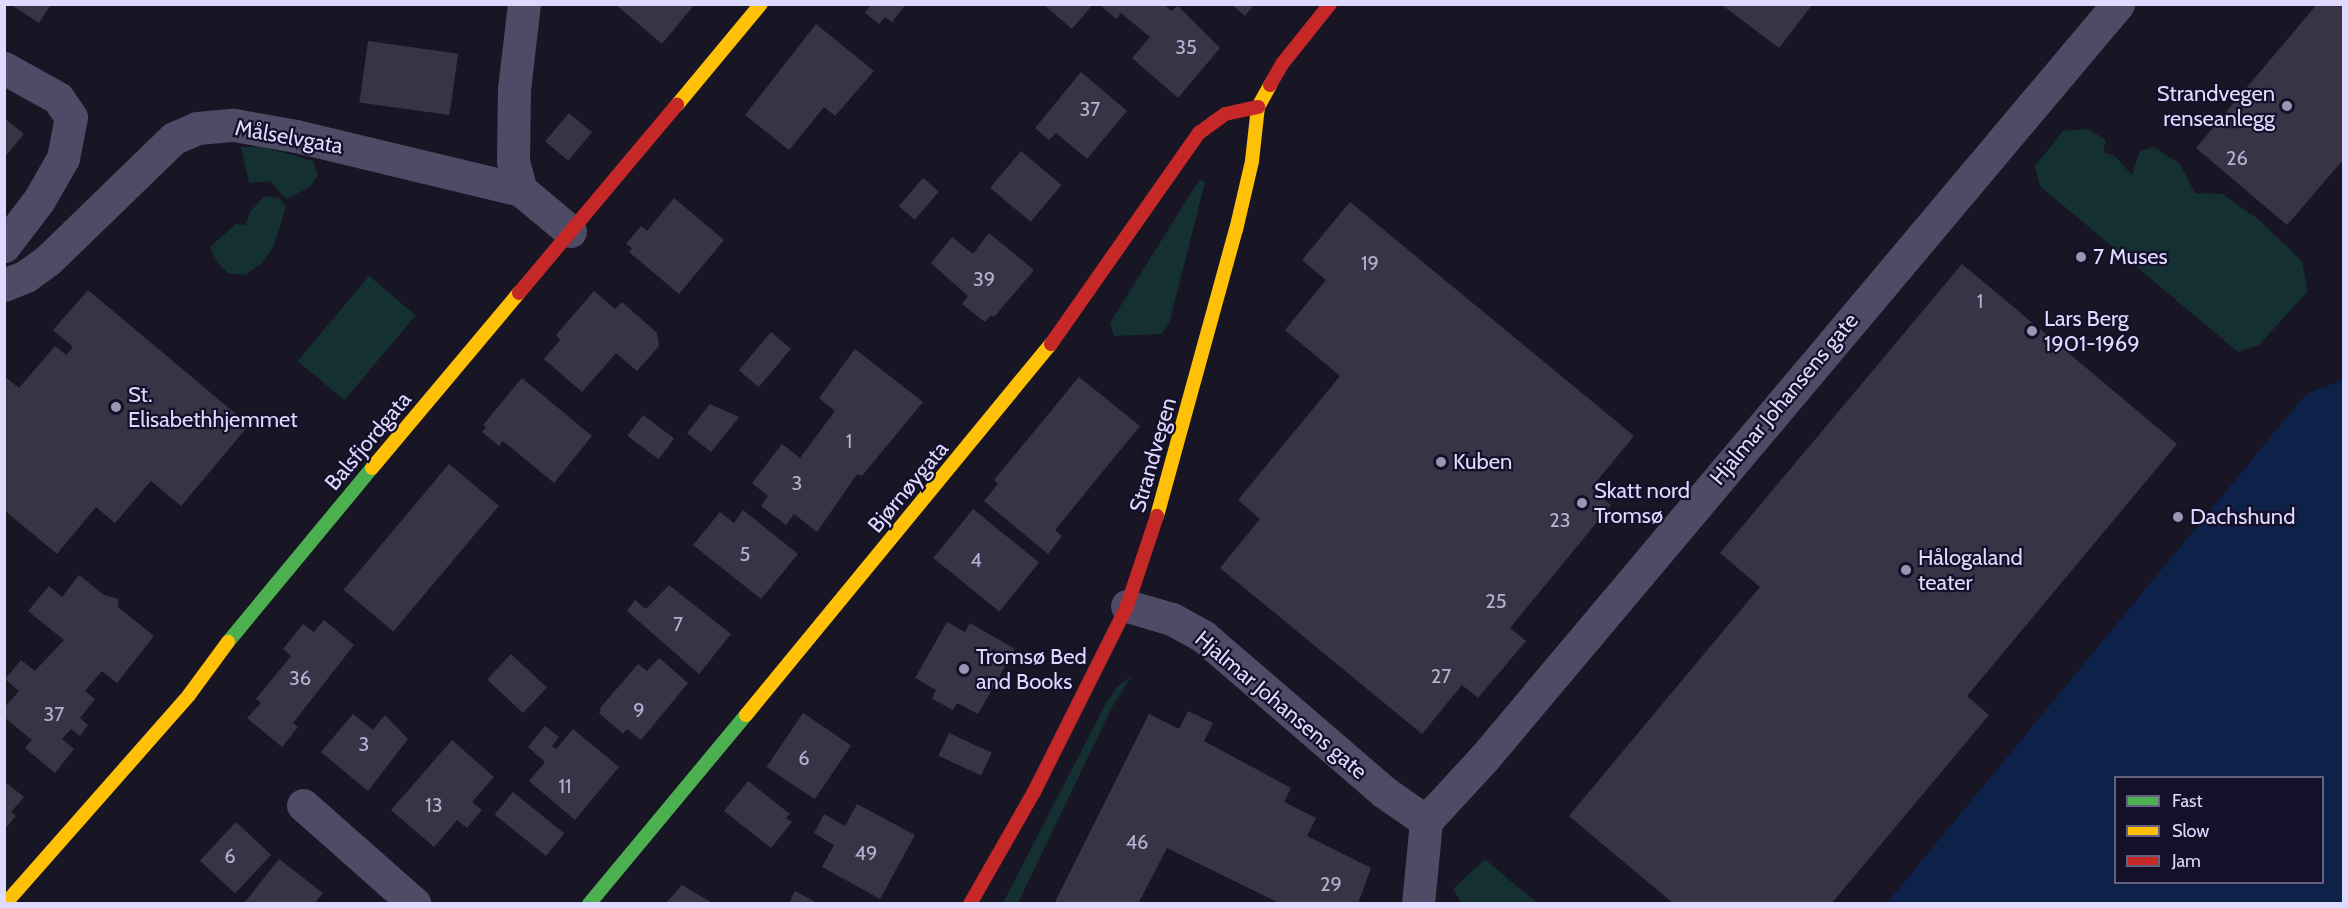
<!DOCTYPE html>
<meta charset="utf-8">
<style>
body{margin:0}
#map{position:relative;width:2348px;height:908px;overflow:hidden;background:#181624;font-family:Cabin,sans-serif}
div>[style]{position:absolute}
.green>*{inset:0;background:#143032;transform-origin:0 0}
.water>*{inset:0;background:#0d2149}
.building>*{inset:0;background:#383446;transform-origin:0 0}
.street>*{height:33px;margin:-16.5px;padding:0 16.5px;transform-origin:16.5px;border-radius:16.5px;background:#4d4b65}
.fast>*{height:14px;margin:-7px;padding:0 7px;transform-origin:7px;border-radius:7px;background:#4caf50}
.slow>*{height:14px;margin:-7px;padding:0 7px;transform-origin:7px;border-radius:7px;background:#ffc107}
.jam>*{height:14px;margin:-7px;padding:0 7px;transform-origin:7px;border-radius:7px;background:#c62828}
.dots>*{width:16px;height:16px;translate:-50% -50%;box-sizing:border-box;border:3px solid #15102a;border-radius:50%}
span{translate:-50% -50%;white-space:nowrap;text-align:center;line-height:1.15;-webkit-text-stroke:4.5px #15102a;paint-order:stroke}
.number-label{font-size:20px;color:#b4b0d1}
.number-label span{-webkit-text-stroke-width:0}
.poi-label{font-size:22px;color:#ded9ff}
.right{translate:-100% -50%;text-align:right}
.left{translate:0 -50%;text-align:left}
.street-label{font-size:22px;color:#ded9ff}
.frame{position:absolute;inset:0;border:6px solid #ded9ff;pointer-events:none}
.legend{position:absolute;left:2114px;top:776px;width:210px;height:108px;box-sizing:border-box;background:#15102a;border:2px solid #65607f;margin:0;padding:8px 10px;list-style:none;font-size:18px;color:#ded9ff}
.legend li{display:flex;align-items:center;gap:12px;height:30px}
.legend b{width:30px;border:2px solid #65607f}
</style>
<div id="map">
<div class="green">
<i style="clip-path:polygon(2088px 129px,2106px 140px,2103px 152px,2115px 156px,2132px 175px,2140px 151px,2154px 147px,2180px 164px,2195px 193px,2222px 194px,2258px 219px,2302px 261px,2308px 291px,2259px 345px,2238px 352px,2040px 186px,2035px 166px,2063px 131px)"></i>
<i style="clip-path:polygon(241px 147px,263px 147px,313px 161px,318px 175px,310px 187px,286px 199px,270px 181px,249px 183px)"></i>
<i style="clip-path:polygon(1199px 180px,1205px 182px,1169px 324px,1161px 334px,1114px 336px,1110px 323px)"></i>
<i style="clip-path:polygon(264px 196px,279px 198px,286px 206px,274px 246px,260px 265px,245px 275px,228px 273px,217px 262px,210px 247px,236px 224px,246px 225px,250px 212px)"></i>
<i style="left:369px;top:276px;width:61px;height:111px;rotate:40deg"></i>
<i style="clip-path:polygon(1132px 675px,1112px 707px,1018px 903px,1003px 903px,1106px 703px,1117px 687px)"></i>
<i style="clip-path:polygon(1485px 859px,1509px 880px,1538px 903px,1461px 903px,1453px 889px)"></i>
</div>
<div class="water">
<i style="clip-path:polygon(evenodd,2343px 380px,2343px 903px,1887px 903px,2306px 394px,2343px 380px,2116px 778px,2322px 778px,2322px 882px,2116px 882px,2116px 778px)"></i>
</div>
<div class="building">
<i style="clip-path:polygon(10px 4px,51px 4px,39px 23px)"></i>
<i style="clip-path:polygon(615px 4px,695px 4px,662px 44px)"></i>
<i style="clip-path:polygon(871px 4px,906px 4px,892px 22px,885px 17px,879px 24px,865px 13px)"></i>
<i style="clip-path:polygon(1043px 4px,1093px 4px,1072px 29px)"></i>
<i style="clip-path:polygon(1099px 4px,1164px 4px,1171px 11px,1178px 6px,1220px 48px,1178px 98px,1132px 58px,1150px 37px,1121px 13px,1116px 19px)"></i>
<i style="clip-path:polygon(1231px 4px,1254px 4px,1245px 16px)"></i>
<i style="clip-path:polygon(2317px 4px,2344px 4px,2344px 159px,2287px 225px,2196px 148px)"></i>
<i style="clip-path:polygon(1722px 5px,1812px 5px,1779px 48px)"></i>
<i style="clip-path:polygon(816px 24px,874px 71px,835px 116px,824px 107px,789px 150px,745px 115px)"></i>
<i style="left:368px;top:41px;width:91px;height:62px;rotate:8deg"></i>
<i style="clip-path:polygon(1081px 72px,1127px 111px,1087px 159px,1056px 133px,1049px 140px,1035px 128px)"></i>
<i style="left:569px;top:113px;width:30px;height:37px;rotate:40deg"></i>
<i style="clip-path:polygon(4px 118px,24px 134px,4px 158px)"></i>
<i style="left:1021px;top:151px;width:53px;height:48px;rotate:40deg"></i>
<i style="left:923px;top:178px;width:21px;height:37px;rotate:41deg"></i>
<i style="clip-path:polygon(674px 198px,724px 240px,679px 294px,629px 252px,632px 248px,626px 244px,641px 226px,647px 231px)"></i>
<i style="clip-path:polygon(1350px 202px,1634px 436px,1591px 488px,1611px 505px,1510px 628px,1526px 641px,1478px 698px,1462px 685px,1422px 734px,1220px 568px,1260px 519px,1238px 500px,1340px 376px,1285px 330px,1326px 280px,1302px 260px)"></i>
<i style="clip-path:polygon(989px 233px,1034px 270px,994px 317px,991px 315px,985px 322px,962px 304px,968px 296px,931px 263px,952px 237px,973px 254px)"></i>
<i style="clip-path:polygon(1962px 264px,2177px 444px,1967px 696px,1989px 715px,1831px 904px,1674px 904px,1569px 816px,1760px 587px,1720px 553px)"></i>
<i style="clip-path:polygon(88px 290px,249px 425px,181px 506px,151px 481px,115px 523px,96px 507px,57px 554px,4px 510px,4px 376px,19px 388px,55px 346px,66px 355px,73px 347px,53px 330px)"></i>
<i style="clip-path:polygon(594px 291px,615px 309px,622px 302px,657px 333px,659px 346px,637px 371px,616px 353px,582px 392px,544px 359px,560px 340px,556px 335px)"></i>
<i style="left:771px;top:332px;width:26px;height:50px;rotate:40deg"></i>
<i style="clip-path:polygon(855px 349px,923px 402px,862px 476px,857px 474px,817px 532px,794px 514px,786px 525px,761px 506px,768px 496px,752px 483px,782px 444px,800px 458px,835px 411px,819px 398px)"></i>
<i style="clip-path:polygon(1079px 377px,1140px 426px,1055px 530px,1062px 536px,1048px 554px,984px 501px,998px 484px,994px 480px)"></i>
<i style="clip-path:polygon(522px 378px,592px 436px,554px 483px,503px 441px,499px 446px,482px 432px,486px 427px,483px 425px)"></i>
<i style="clip-path:polygon(710px 404px,739px 417px,711px 452px,687px 433px)"></i>
<i style="left:643px;top:415px;width:39px;height:26px;rotate:37deg"></i>
<i style="left:449px;top:464px;width:65px;height:164px;rotate:40deg"></i>
<i style="left:973px;top:509px;width:85px;height:63px;rotate:39deg"></i>
<i style="clip-path:polygon(743px 510px,798px 554px,761px 599px,693px 545px,720px 512px,734px 523px)"></i>
<i style="clip-path:polygon(79px 575px,104px 595px,118px 599px,118px 607px,154px 636px,117px 683px,102px 671px,85px 691px,95px 699px,80px 718px,88px 725px,80px 736px,71px 729px,62px 739px,74px 749px,55px 773px,25px 748px,32px 740px,4px 717px,4px 708px,19px 691px,5px 679px,21px 660px,35px 671px,64px 640px,28px 611px,49px 586px,62px 597px)"></i>
<i style="clip-path:polygon(669px 585px,731px 634px,699px 674px,627px 611px,635px 600px,646px 609px)"></i>
<i style="clip-path:polygon(324px 620px,354px 645px,293px 723px,298px 727px,282px 747px,247px 718px,261px 703px,256px 699px,291px 656px,283px 649px,303px 624px,314px 632px)"></i>
<i style="clip-path:polygon(947px 622px,965px 632px,970px 623px,1015px 649px,978px 714px,957px 703px,953px 710px,932px 699px,936px 690px,915px 678px)"></i>
<i style="left:511px;top:654px;width:49px;height:35px;rotate:43deg"></i>
<i style="clip-path:polygon(659px 658px,688px 683px,641px 740px,627px 729px,623px 734px,599px 713px,601px 707px,638px 664px,647px 671px)"></i>
<i style="clip-path:polygon(1188px 711px,1213px 723px,1204px 741px,1291px 788px,1284px 802px,1316px 818px,1307px 836px,1371px 868px,1358px 904px,1281px 904px,1167px 848px,1138px 904px,1054px 904px,1149px 714px,1179px 729px)"></i>
<i style="left:803px;top:713px;width:58px;height:65px;rotate:34deg"></i>
<i style="clip-path:polygon(353px 714px,373px 730px,385px 715px,408px 739px,368px 791px,321px 752px)"></i>
<i style="clip-path:polygon(545px 726px,559px 737px,552px 746px,556px 749px,573px 729px,619px 767px,575px 820px,529px 781px,545px 762px,528px 747px)"></i>
<i style="left:949px;top:733px;width:47px;height:25px;rotate:25deg"></i>
<i style="clip-path:polygon(452px 740px,494px 777px,472px 802px,482px 810px,467px 828px,457px 820px,434px 847px,391px 810px)"></i>
<i style="clip-path:polygon(4px 781px,24px 797px,11px 812px,16px 816px,4px 830px)"></i>
<i style="clip-path:polygon(748px 781px,790px 814px,786px 818px,792px 822px,771px 848px,724px 811px)"></i>
<i style="left:513px;top:792px;width:66px;height:29px;rotate:39deg"></i>
<i style="clip-path:polygon(857px 804px,915px 835px,880px 899px,822px 867px,834px 845px,814px 833px,824px 814px,845px 826px)"></i>
<i style="left:236px;top:822px;width:48px;height:53px;rotate:43deg"></i>
<i style="clip-path:polygon(279px 859px,323px 893px,314px 904px,245px 902px)"></i>
<i style="clip-path:polygon(682px 885px,714px 904px,665px 904px)"></i>
<i style="clip-path:polygon(795px 891px,819px 904px,789px 904px)"></i>
</div>
<div class="street">
<i style="left:524px;top:4px;width:86px;rotate:96.7deg"></i>
<i style="left:514px;top:89px;width:72px;rotate:90.8deg"></i>
<i style="left:513px;top:161px;width:30px;rotate:75deg"></i>
<i style="left:521px;top:190px;width:64px;rotate:39.9deg"></i>
<i style="left:4px;top:68px;width:62px;rotate:29.1deg"></i>
<i style="left:58px;top:98px;width:23px;rotate:56deg"></i>
<i style="left:71px;top:117px;width:42px;rotate:101deg"></i>
<i style="left:63px;top:158px;width:48px;rotate:119.7deg"></i>
<i style="left:39px;top:200px;width:58px;rotate:127.3deg"></i>
<i style="left:4px;top:285px;width:24px;rotate:-22deg"></i>
<i style="left:26px;top:276px;width:27px;rotate:-36deg"></i>
<i style="left:48px;top:260px;width:175px;rotate:-44.1deg"></i>
<i style="left:174px;top:138px;width:25px;rotate:-23deg"></i>
<i style="left:197px;top:128px;width:37px;rotate:-5deg"></i>
<i style="left:234px;top:125px;width:63px;rotate:10.1deg"></i>
<i style="left:296px;top:136px;width:231px;rotate:13.5deg"></i>
<i style="left:1127px;top:606px;width:47px;rotate:16.1deg"></i>
<i style="left:1172px;top:619px;width:37px;rotate:29deg"></i>
<i style="left:1204px;top:637px;width:238px;rotate:40.7deg"></i>
<i style="left:1384px;top:792px;width:51px;rotate:34.6deg"></i>
<i style="left:303px;top:805px;width:149px;rotate:41.5deg"></i>
<i style="left:1418px;top:904px;width:83px;rotate:-84.5deg"></i>
<i style="left:1426px;top:821px;width:87px;rotate:-47.3deg"></i>
<i style="left:1485px;top:757px;width:984px;rotate:-49.95deg"></i>
</div>
<div class="fast">
<i style="left:228px;top:642px;width:226px;rotate:-50.4deg"></i>
<i style="left:589px;top:904px;width:246px;rotate:-50.3deg"></i>
</div>
<div class="slow">
<i style="left:677px;top:105px;width:131px;rotate:-50.3deg"></i>
<i style="left:372px;top:468px;width:229px;rotate:-50deg"></i>
<i style="left:1157px;top:516px;width:297px;rotate:-74.6deg"></i>
<i style="left:1236px;top:230px;width:71px;rotate:-76.9deg"></i>
<i style="left:1252px;top:161px;width:54px;rotate:-83.7deg"></i>
<i style="left:1258px;top:107px;width:25px;rotate:-61deg"></i>
<i style="left:746px;top:715px;width:480px;rotate:-50.6deg"></i>
<i style="left:5px;top:904px;width:278px;rotate:-48.6deg"></i>
<i style="left:189px;top:695px;width:66px;rotate:-53.7deg"></i>
</div>
<div class="jam">
<i style="left:1270px;top:85px;width:24px;rotate:-60deg"></i>
<i style="left:1282px;top:64px;width:77px;rotate:-51.3deg"></i>
<i style="left:519px;top:293px;width:246px;rotate:-50deg"></i>
<i style="left:1051px;top:344px;width:258px;rotate:-55deg"></i>
<i style="left:1199px;top:133px;width:32px;rotate:-36deg"></i>
<i style="left:1225px;top:114px;width:34px;rotate:-12deg"></i>
<i style="left:970px;top:904px;width:129px;rotate:-60.3deg"></i>
<i style="left:1034px;top:792px;width:208px;rotate:-63.4deg"></i>
<i style="left:1127px;top:606px;width:95px;rotate:-71.6deg"></i>
</div>
<div class="dots">
<i style="left:2287px;top:106px;background:#9995b2"></i>
<i style="left:2081px;top:257px;background:#9995b2"></i>
<i style="left:2032px;top:331px;background:#9995b2"></i>
<i style="left:116px;top:407px;background:#9995b2"></i>
<i style="left:1441px;top:462px;background:#9995b2"></i>
<i style="left:1582px;top:503px;background:#9995b2"></i>
<i style="left:2178px;top:517px;background:#9995b2"></i>
<i style="left:1906px;top:570px;background:#9995b2"></i>
<i style="left:964px;top:669px;background:#9995b2"></i>
</div>
<div class="number-label">
<span style="left:1186px;top:47px">35</span>
<span style="left:1090px;top:109px">37</span>
<span style="left:2237px;top:158px">26</span>
<span style="left:1370px;top:263px">19</span>
<span style="left:984px;top:279px">39</span>
<span style="left:1980px;top:301px">1</span>
<span style="left:849px;top:441px">1</span>
<span style="left:797px;top:483px">3</span>
<span style="left:1560px;top:520px">23</span>
<span style="left:745px;top:554px">5</span>
<span style="left:976px;top:560px">4</span>
<span style="left:1496px;top:601px">25</span>
<span style="left:678px;top:624px">7</span>
<span style="left:1441px;top:676px">27</span>
<span style="left:300px;top:678px">36</span>
<span style="left:639px;top:710px">9</span>
<span style="left:54px;top:714px">37</span>
<span style="left:364px;top:744px">3</span>
<span style="left:804px;top:758px">6</span>
<span style="left:565px;top:786px">11</span>
<span style="left:434px;top:805px">13</span>
<span style="left:1137px;top:842px">46</span>
<span style="left:866px;top:853px">49</span>
<span style="left:230px;top:856px">6</span>
<span style="left:1331px;top:884px">29</span>
</div>
<div class="poi-label">
<span class="right" style="left:2275px;top:106px">Strandvegen<br>renseanlegg</span>
<span class="left" style="left:2093px;top:257px">7 Muses</span>
<span class="left" style="left:2044px;top:331px">Lars Berg<br>1901-1969</span>
<span class="left" style="left:128px;top:407px">St.<br>Elisabethhjemmet</span>
<span class="left" style="left:1453px;top:462px">Kuben</span>
<span class="left" style="left:1594px;top:503px">Skatt nord<br>Tromsø</span>
<span class="left" style="left:2190px;top:517px">Dachshund</span>
<span class="left" style="left:1918px;top:570px">Hålogaland<br>teater</span>
<span class="left" style="left:976px;top:669px">Tromsø Bed<br>and Books</span>
</div>
<div class="street-label">
<span style="left:289px;top:137px;rotate:10deg">Målselvgata</span>
<span style="left:1784px;top:399px;rotate:-50deg">Hjalmar Johansens gate</span>
<span style="left:368px;top:441px;rotate:-50deg">Balsfjordgata</span>
<span style="left:1153px;top:455px;rotate:-74deg">Strandvegen</span>
<span style="left:908px;top:487px;rotate:-50deg">Bjørnøygata</span>
<span style="left:1281px;top:705px;rotate:40deg">Hjalmar Johansens gate</span>
</div>
<div class="frame"></div>
<ul class="legend">
<li><b style="height:8px;background:#4caf50"></b>Fast</li>
<li><b style="height:8px;background:#ffc107"></b>Slow</li>
<li><b style="height:8px;background:#c62828"></b>Jam</li>
</ul>
</div>
